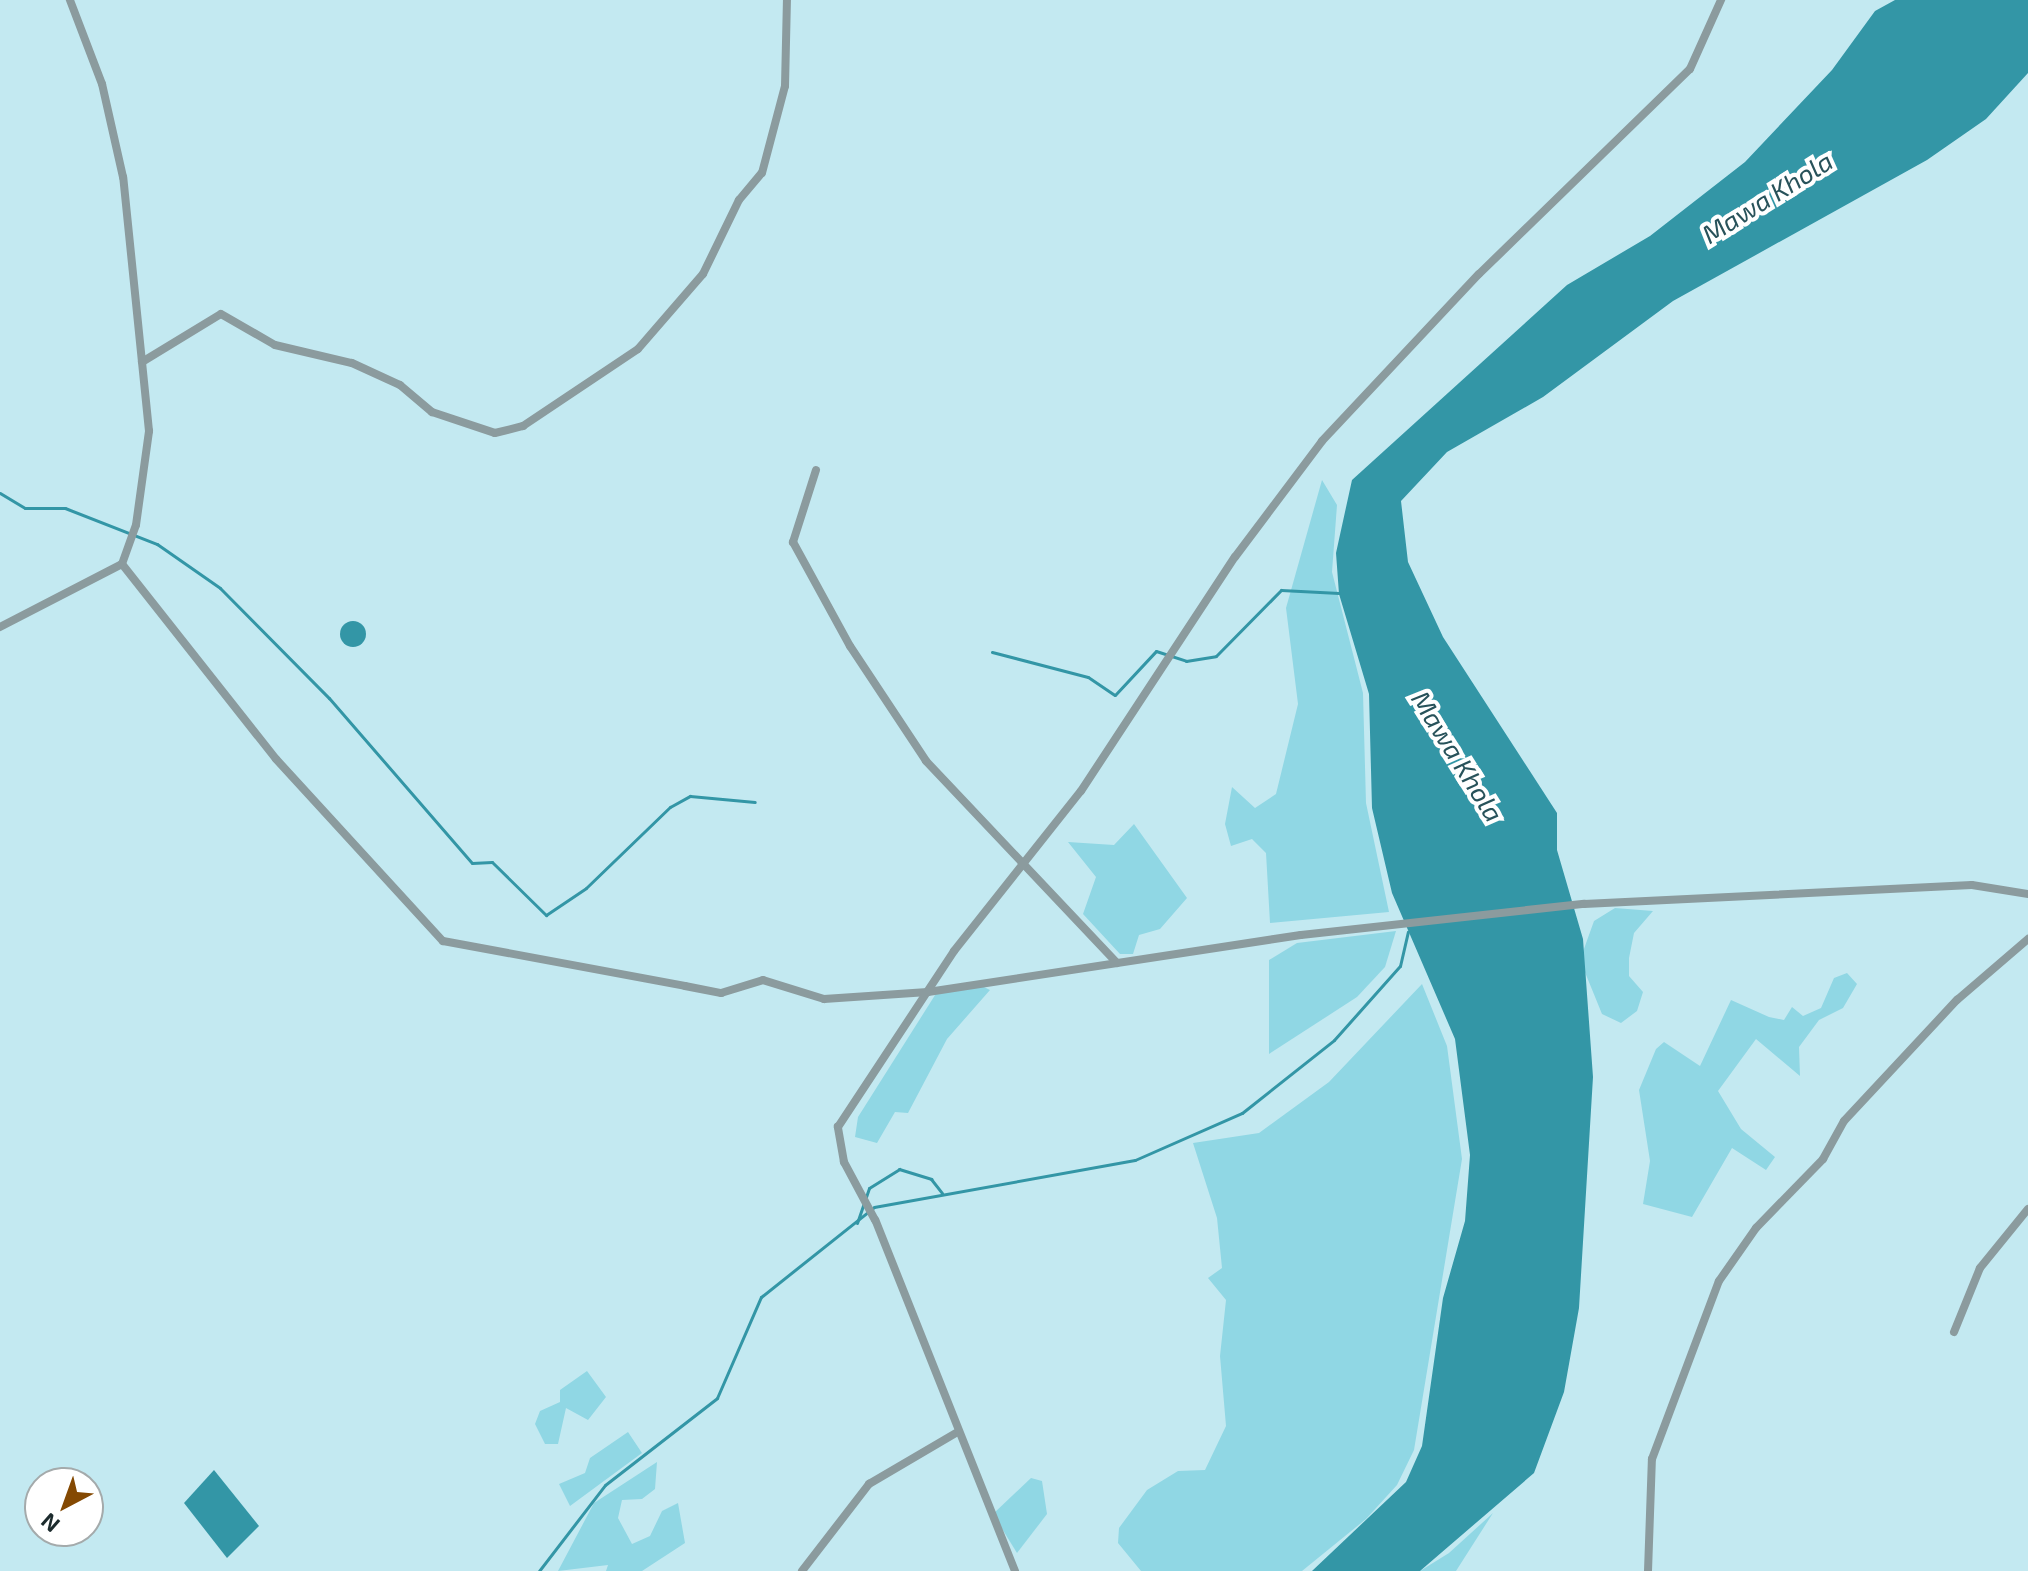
<!DOCTYPE html>
<style>
body{margin:0}
#map{position:relative;width:2028px;height:1571px;overflow:hidden;background:#c3e9f1;font-family:"Exo 2",sans-serif}
div>[style]{position:absolute}
.green>*{inset:0;background:#90d7e4}
.water>*{inset:0;background:#3396a6}
.round{border-radius:50%}
.stream>*{height:3px;margin:-1.5px;padding:0 1.5px;transform-origin:1.5px;border-radius:1.5px;background:#3396a6}
.street>*{height:8px;margin:-4px;padding:0 4px;transform-origin:4px;border-radius:4px;background:#8b9b9e}
span{translate:-50% -50%;white-space:nowrap;text-align:center;line-height:1.15;-webkit-text-stroke:8px #fff;paint-order:stroke}
.water-label{font-size:26px;color:#28525a;font-style:italic}
.north{position:absolute;left:24px;top:1467px;width:80px;height:80px;box-sizing:border-box;background:#fff;border:2px solid #a4aaab;border-radius:50%;rotate:221deg;font-size:22px;font-weight:700;line-height:32px;text-align:center;color:#1c2b2d}
.north::after{content:'';display:block;margin:auto;width:28px;height:36px;background:#844902;clip-path:polygon(50% 0,100% 100%,50% 72%,0 100%)}
</style>
<div id="map">
<div class="green">
<i style="clip-path:polygon(1322px 480px,1337px 505px,1332px 572px,1363px 693px,1366px 803px,1389px 912px,1270px 923px,1266px 853px,1252px 839px,1231px 846px,1225px 824px,1232px 787px,1255px 808px,1276px 794px,1298px 704px,1286px 608px)"></i>
<i style="clip-path:polygon(1134px 824px,1187px 898px,1160px 929px,1139px 935px,1133px 954px,1120px 954px,1083px 914px,1096px 877px,1068px 842px,1114px 845px)"></i>
<i style="clip-path:polygon(1615px 908px,1653px 911px,1634px 933px,1629px 958px,1629px 976px,1643px 992px,1637px 1011px,1621px 1023px,1602px 1014px,1580px 960px,1594px 921px)"></i>
<i style="clip-path:polygon(1396px 931px,1385px 967px,1357px 997px,1269px 1054px,1269px 960px,1297px 943px)"></i>
<i style="clip-path:polygon(1847px 973px,1857px 984px,1843px 1008px,1819px 1020px,1799px 1047px,1800px 1076px,1756px 1039px,1718px 1091px,1741px 1129px,1775px 1157px,1766px 1170px,1732px 1148px,1692px 1217px,1643px 1204px,1650px 1161px,1639px 1090px,1656px 1049px,1664px 1042px,1700px 1066px,1731px 1000px,1769px 1017px,1784px 1020px,1792px 1007px,1803px 1016px,1821px 1008px,1834px 978px)"></i>
<i style="clip-path:polygon(978px 984px,990px 990px,947px 1039px,908px 1113px,895px 1112px,877px 1143px,855px 1137px,858px 1117px,937px 992px)"></i>
<i style="clip-path:polygon(1422px 984px,1447px 1046px,1462px 1159px,1414px 1450px,1397px 1485px,1366px 1519px,1302px 1571px,1141px 1571px,1118px 1543px,1119px 1528px,1147px 1490px,1178px 1471px,1205px 1470px,1226px 1426px,1220px 1356px,1226px 1300px,1208px 1278px,1222px 1268px,1217px 1218px,1193px 1143px,1259px 1133px,1329px 1082px)"></i>
<i style="clip-path:polygon(587px 1371px,606px 1397px,588px 1420px,566px 1408px,558px 1444px,545px 1444px,535px 1424px,540px 1411px,560px 1402px,560px 1390px)"></i>
<i style="clip-path:polygon(628px 1432px,642px 1453px,570px 1506px,559px 1484px,585px 1473px,590px 1458px)"></i>
<i style="clip-path:polygon(657px 1462px,655px 1489px,642px 1499px,622px 1500px,618px 1518px,632px 1544px,650px 1536px,662px 1511px,678px 1503px,685px 1543px,642px 1571px,606px 1571px,608px 1565px,558px 1571px,594px 1503px)"></i>
<i style="clip-path:polygon(1031px 1478px,1042px 1481px,1047px 1514px,1017px 1553px,993px 1514px)"></i>
<i style="clip-path:polygon(1493px 1513px,1456px 1571px,1420px 1571px,1449px 1553px)"></i>
</div>
<div class="water">
<i style="clip-path:polygon(1895px 0,2028px 0,2028px 73px,1986px 119px,1927px 160px,1673px 301px,1543px 397px,1447px 452px,1401px 501px,1408px 562px,1443px 637px,1557px 813px,1557px 850px,1583px 939px,1593px 1077px,1579px 1308px,1564px 1392px,1534px 1473px,1420px 1571px,1312px 1571px,1406px 1482px,1422px 1446px,1443px 1298px,1465px 1221px,1470px 1155px,1455px 1039px,1392px 893px,1372px 808px,1369px 694px,1339px 594px,1336px 553px,1352px 480px,1567px 285px,1650px 236px,1745px 162px,1832px 70px,1875px 11px)"></i>
<i class="round" style="left:340px;top:621px;width:26px;height:26px"></i>
<i style="clip-path:polygon(214px 1470px,259px 1526px,227px 1558px,184px 1503px)"></i>
</div>
<div class="stream">
<i style="left:0;top:493px;width:29px;rotate:31deg"></i>
<i style="left:25px;top:508px;width:40px"></i>
<i style="left:65px;top:508px;width:99px;rotate:21.4deg"></i>
<i style="left:157px;top:544px;width:77px;rotate:34.9deg"></i>
<i style="left:220px;top:588px;width:155px;rotate:45.3deg"></i>
<i style="left:329px;top:698px;width:218px;rotate:49.1deg"></i>
<i style="left:472px;top:863px;width:20px;rotate:-3deg"></i>
<i style="left:492px;top:862px;width:76px;rotate:44.5deg"></i>
<i style="left:546px;top:915px;width:48px;rotate:-34deg"></i>
<i style="left:586px;top:888px;width:117px;rotate:-44deg"></i>
<i style="left:670px;top:807px;width:23px;rotate:-29deg"></i>
<i style="left:690px;top:796px;width:65px;rotate:5.3deg"></i>
<i style="left:992px;top:652px;width:99px;rotate:14.6deg"></i>
<i style="left:1088px;top:677px;width:32px;rotate:34deg"></i>
<i style="left:1115px;top:695px;width:60px;rotate:-47deg"></i>
<i style="left:1156px;top:651px;width:32px;rotate:18deg"></i>
<i style="left:1186px;top:661px;width:30px;rotate:-9deg"></i>
<i style="left:1216px;top:656px;width:93px;rotate:-45.4deg"></i>
<i style="left:1281px;top:590px;width:58px;rotate:3deg"></i>
<i style="left:857px;top:1223px;width:37px;rotate:-71deg"></i>
<i style="left:869px;top:1188px;width:36px;rotate:-32deg"></i>
<i style="left:899px;top:1169px;width:34px;rotate:17deg"></i>
<i style="left:931px;top:1179px;width:18px;rotate:52deg"></i>
<i style="left:539px;top:1571px;width:108px;rotate:-52.5deg"></i>
<i style="left:605px;top:1485px;width:142px;rotate:-37.8deg"></i>
<i style="left:717px;top:1398px;width:110px;rotate:-66.5deg"></i>
<i style="left:761px;top:1297px;width:144px;rotate:-38.5deg"></i>
<i style="left:874px;top:1207px;width:265px;rotate:-10.2deg"></i>
<i style="left:1135px;top:1160px;width:117px;rotate:-23.7deg"></i>
<i style="left:1242px;top:1113px;width:117px;rotate:-38.4deg"></i>
<i style="left:1334px;top:1040px;width:99px;rotate:-48.3deg"></i>
<i style="left:1400px;top:966px;width:35px;rotate:-77deg"></i>
</div>
<div class="street">
<i style="left:142px;top:362px;width:92px;rotate:-31.3deg"></i>
<i style="left:221px;top:314px;width:62px;rotate:29.9deg"></i>
<i style="left:275px;top:345px;width:79px;rotate:13.2deg"></i>
<i style="left:352px;top:363px;width:53px;rotate:24.6deg"></i>
<i style="left:400px;top:385px;width:42px;rotate:40.2deg"></i>
<i style="left:432px;top:412px;width:66px;rotate:18.4deg"></i>
<i style="left:495px;top:433px;width:29px;rotate:-14deg"></i>
<i style="left:523px;top:426px;width:138px;rotate:-33.8deg"></i>
<i style="left:638px;top:349px;width:99px;rotate:-49.1deg"></i>
<i style="left:703px;top:274px;width:82px;rotate:-64.1deg"></i>
<i style="left:739px;top:200px;width:35px;rotate:-50deg"></i>
<i style="left:762px;top:173px;width:90px;rotate:-75.2deg"></i>
<i style="left:785px;top:86px;width:86px;rotate:-88.7deg"></i>
<i style="left:816px;top:470px;width:76px;rotate:107.7deg"></i>
<i style="left:793px;top:542px;width:119px;rotate:61.3deg"></i>
<i style="left:850px;top:646px;width:138px;rotate:56.5deg"></i>
<i style="left:926px;top:761px;width:278px;rotate:46.6deg"></i>
<i style="left:122px;top:564px;width:248px;rotate:51.7deg"></i>
<i style="left:276px;top:759px;width:247px;rotate:47.5deg"></i>
<i style="left:443px;top:941px;width:246px;rotate:10.5deg"></i>
<i style="left:685px;top:986px;width:37px;rotate:11deg"></i>
<i style="left:721px;top:993px;width:44px;rotate:-17.2deg"></i>
<i style="left:763px;top:980px;width:64px;rotate:17.3deg"></i>
<i style="left:824px;top:999px;width:104px;rotate:-3.9deg"></i>
<i style="left:928px;top:992px;width:377px;rotate:-8.7deg"></i>
<i style="left:1301px;top:935px;width:285px;rotate:-6.3deg"></i>
<i style="left:1584px;top:904px;width:388px;rotate:-2.8deg"></i>
<i style="left:1972px;top:885px;width:57px;rotate:9.1deg"></i>
<i style="left:0;top:627px;width:137px;rotate:-27.3deg"></i>
<i style="left:122px;top:564px;width:41px;rotate:-70.3deg"></i>
<i style="left:136px;top:525px;width:95px;rotate:-82.1deg"></i>
<i style="left:149px;top:431px;width:255px;rotate:-95.8deg"></i>
<i style="left:123px;top:177px;width:95px;rotate:-102.7deg"></i>
<i style="left:102px;top:84px;width:90px;rotate:-110.9deg"></i>
<i style="left:1954px;top:1332px;width:69px;rotate:-67.9deg"></i>
<i style="left:1980px;top:1268px;width:76px;rotate:-50.9deg"></i>
<i style="left:802px;top:1571px;width:110px;rotate:-52.4deg"></i>
<i style="left:869px;top:1484px;width:101px;rotate:-30.4deg"></i>
<i style="left:1015px;top:1571px;width:378px;rotate:-111.7deg"></i>
<i style="left:875px;top:1220px;width:66px;rotate:-118.1deg"></i>
<i style="left:844px;top:1162px;width:36px;rotate:-100deg"></i>
<i style="left:838px;top:1127px;width:211px;rotate:-56.6deg"></i>
<i style="left:954px;top:951px;width:204px;rotate:-51.6deg"></i>
<i style="left:1081px;top:791px;width:280px;rotate:-56.7deg"></i>
<i style="left:1235px;top:557px;width:145px;rotate:-53.1deg"></i>
<i style="left:1322px;top:441px;width:229px;rotate:-46.8deg"></i>
<i style="left:1479px;top:274px;width:294px;rotate:-44.2deg"></i>
<i style="left:1690px;top:69px;width:76px;rotate:-65.8deg"></i>
<i style="left:1648px;top:1571px;width:112px;rotate:-88deg"></i>
<i style="left:1652px;top:1459px;width:190px;rotate:-69.4deg"></i>
<i style="left:1719px;top:1281px;width:65px;rotate:-55.1deg"></i>
<i style="left:1756px;top:1228px;width:96px;rotate:-45.8deg"></i>
<i style="left:1823px;top:1159px;width:43px;rotate:-61.1deg"></i>
<i style="left:1844px;top:1121px;width:166px;rotate:-47deg"></i>
<i style="left:1957px;top:1000px;width:94px;rotate:-40.7deg"></i>
</div>
<div class="water-label">
<span style="left:1767px;top:197px;rotate:-32deg">Mawa Khola</span>
<span style="left:1458px;top:756px;rotate:58deg">Mawa Khola</span>
</div>
<div class="north">N</div>
</div>
